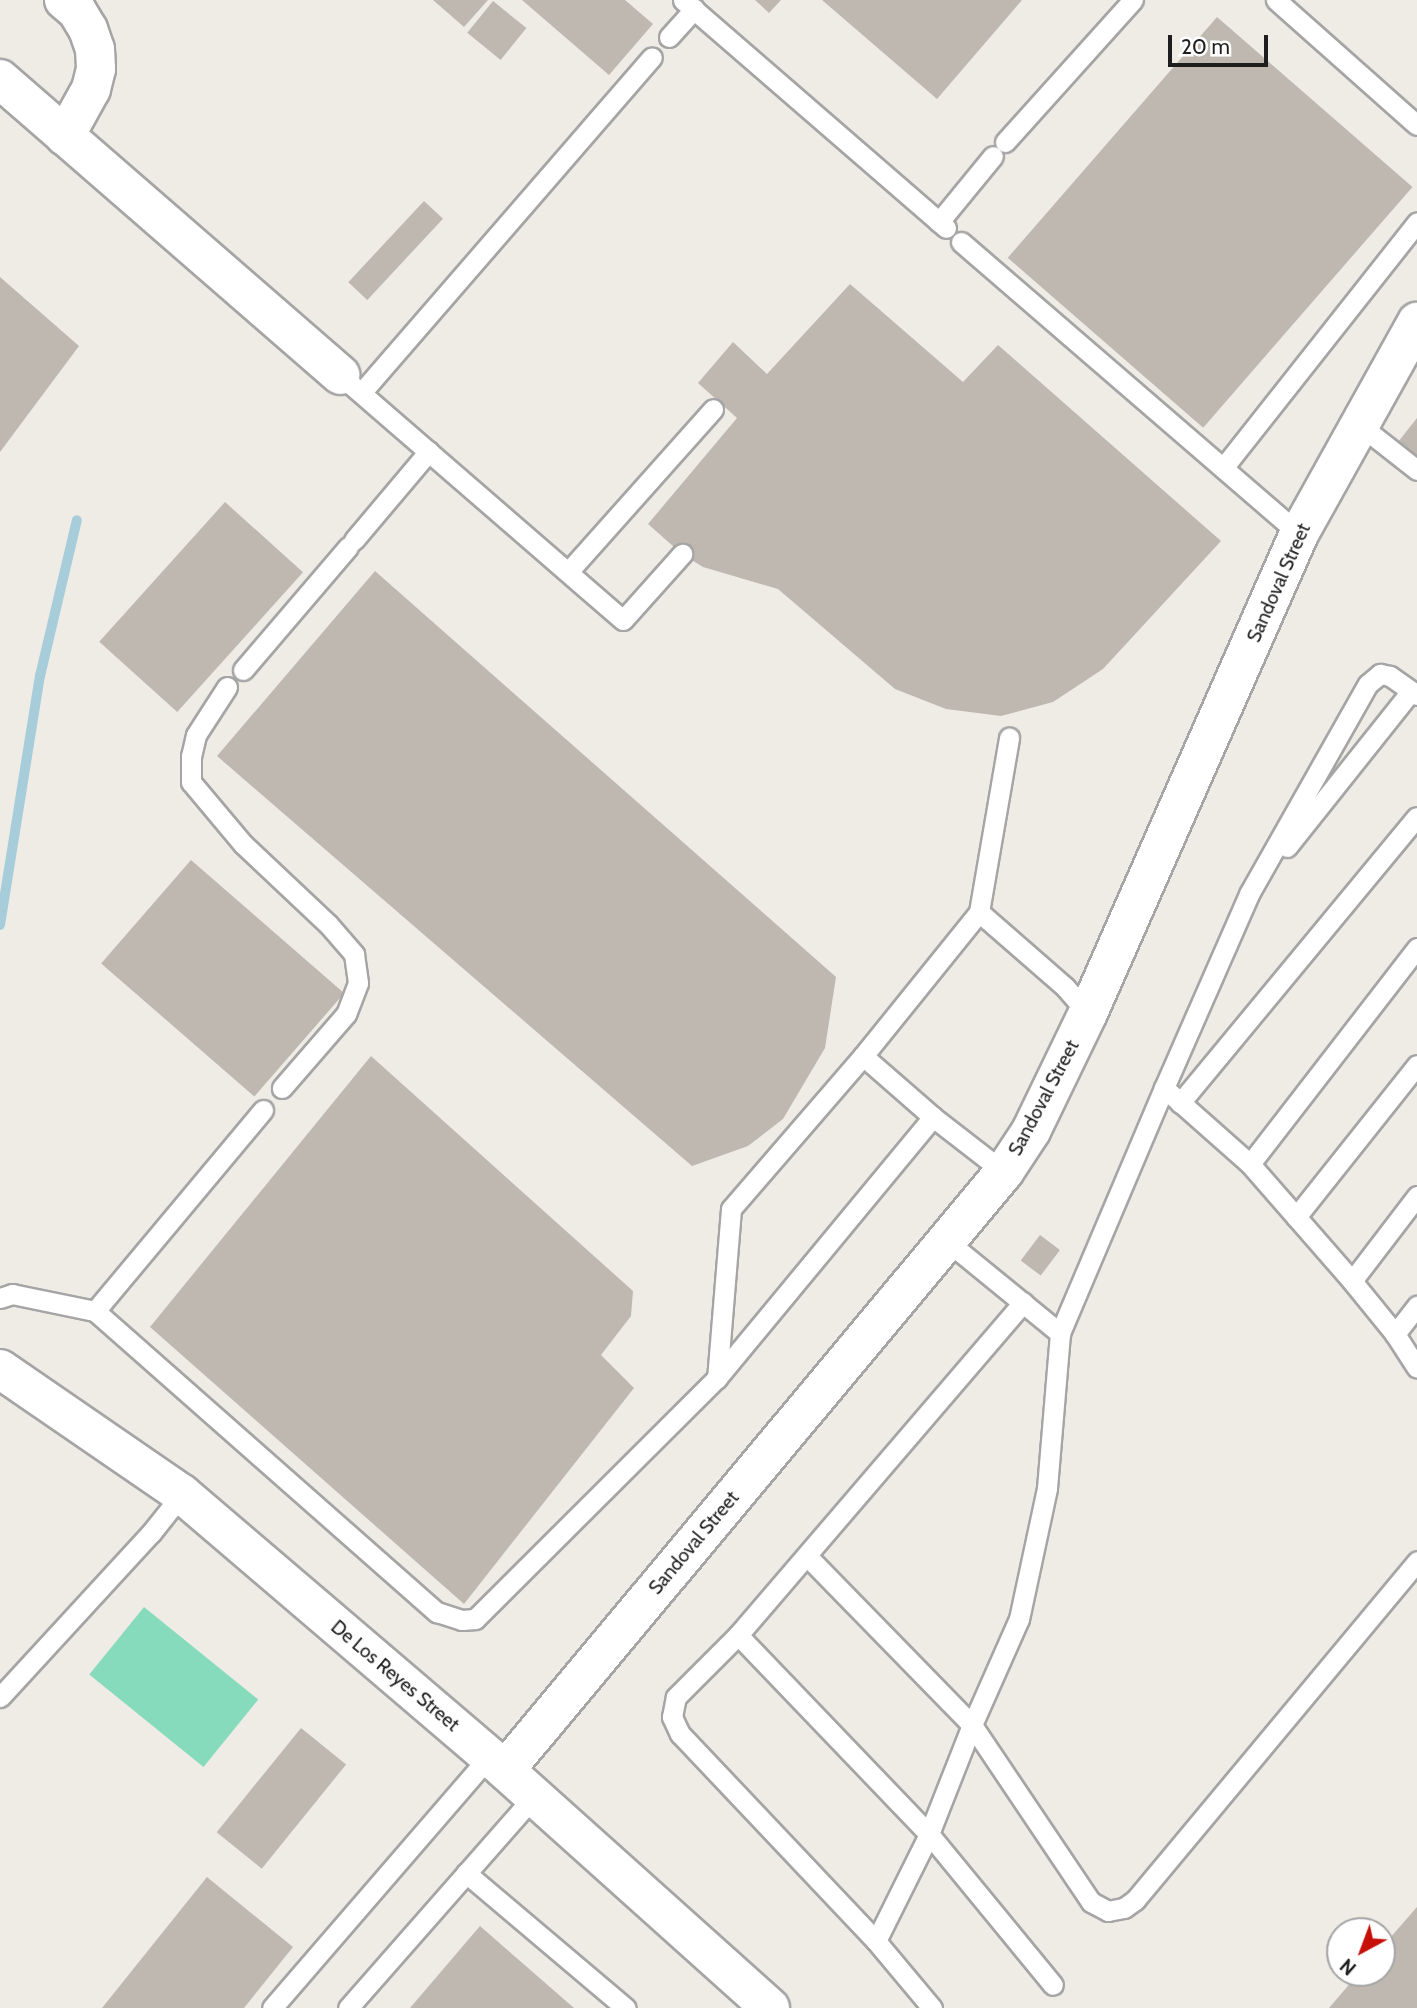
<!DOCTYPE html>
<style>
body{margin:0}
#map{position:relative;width:1417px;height:2008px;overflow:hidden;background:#efece5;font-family:Cabin,sans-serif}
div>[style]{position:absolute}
.pitch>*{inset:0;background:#86dbbd;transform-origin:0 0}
.stream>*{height:10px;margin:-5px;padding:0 5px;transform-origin:5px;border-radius:5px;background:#a7cddb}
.building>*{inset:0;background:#bfb8b1;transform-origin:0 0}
.roads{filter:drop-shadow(2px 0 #a5a5a5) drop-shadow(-2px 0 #a5a5a5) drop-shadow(0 2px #a5a5a5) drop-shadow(0 -2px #a5a5a5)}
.lane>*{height:19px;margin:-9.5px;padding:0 9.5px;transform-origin:9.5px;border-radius:9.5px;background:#fff}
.street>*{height:38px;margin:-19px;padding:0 19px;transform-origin:19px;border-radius:19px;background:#fff}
span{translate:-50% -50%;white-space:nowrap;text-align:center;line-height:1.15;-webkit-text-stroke:5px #fff;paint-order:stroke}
.street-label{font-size:19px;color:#1e1e1e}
.north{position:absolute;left:1326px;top:1917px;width:70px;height:70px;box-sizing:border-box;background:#fff;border:2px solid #a5a5a5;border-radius:50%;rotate:221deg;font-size:19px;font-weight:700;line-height:28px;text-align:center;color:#1e1e1e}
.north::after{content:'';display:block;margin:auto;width:24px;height:32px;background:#c50f08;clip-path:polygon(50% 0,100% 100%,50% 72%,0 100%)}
.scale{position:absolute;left:1168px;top:35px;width:100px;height:32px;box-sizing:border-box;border:4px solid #1e1e1e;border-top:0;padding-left:9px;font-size:21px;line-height:24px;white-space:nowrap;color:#1e1e1e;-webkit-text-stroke:5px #fff;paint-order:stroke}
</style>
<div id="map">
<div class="pitch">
<i style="left:144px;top:1607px;width:147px;height:87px;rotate:39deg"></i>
</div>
<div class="stream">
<i style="left:0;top:925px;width:252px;rotate:-80.9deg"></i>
<i style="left:40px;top:676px;width:160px;rotate:-76.7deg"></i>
</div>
<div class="building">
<i style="clip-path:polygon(433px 0,488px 0,464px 27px)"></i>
<i style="clip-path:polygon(522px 0,625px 0,653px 24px,609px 75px)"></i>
<i style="clip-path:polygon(755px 0,781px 0,769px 13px)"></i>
<i style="clip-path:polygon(822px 0,1022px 0,937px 99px)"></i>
<i style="left:493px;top:1px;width:43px;height:41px;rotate:39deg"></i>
<i style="left:1217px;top:17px;width:259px;height:319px;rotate:41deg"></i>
<i style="left:424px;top:201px;width:26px;height:111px;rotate:43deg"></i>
<i style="clip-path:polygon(0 277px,79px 346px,0 452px)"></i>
<i style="clip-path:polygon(850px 284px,963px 382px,998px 345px,1221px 541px,1103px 669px,1053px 702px,1001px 716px,946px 709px,895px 689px,778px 589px,703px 567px,682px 554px,648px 524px,737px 418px,698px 383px,733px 342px,767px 374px)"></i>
<i style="clip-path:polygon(1417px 418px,1417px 457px,1398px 442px)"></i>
<i style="left:225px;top:502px;width:105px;height:188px;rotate:42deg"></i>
<i style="clip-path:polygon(375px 571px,836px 977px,825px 1048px,783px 1119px,748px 1146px,692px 1166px,217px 756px)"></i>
<i style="left:191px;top:860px;width:203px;height:137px;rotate:41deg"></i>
<i style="clip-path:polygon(371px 1056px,633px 1291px,631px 1316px,601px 1355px,634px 1388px,464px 1604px,150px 1327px)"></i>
<i style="left:1040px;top:1235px;width:25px;height:32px;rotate:37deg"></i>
<i style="left:301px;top:1728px;width:58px;height:134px;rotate:39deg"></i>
<i style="clip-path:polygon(207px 1877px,293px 1947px,244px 2008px,102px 2008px)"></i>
<i style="clip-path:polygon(1417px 1907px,1417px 2008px,1329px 2008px,1359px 1973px,1382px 1973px,1382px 1947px)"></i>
<i style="clip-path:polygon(480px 1926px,574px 2008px,410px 2008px)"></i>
</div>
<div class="roads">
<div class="lane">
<i style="left:683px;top:0;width:348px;rotate:40.9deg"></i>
<i style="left:1276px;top:0;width:188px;rotate:41.6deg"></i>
<i style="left:669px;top:37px;width:38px;rotate:-48deg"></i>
<i style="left:1005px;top:142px;width:191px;rotate:-48deg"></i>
<i style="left:939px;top:222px;width:85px;rotate:-50.7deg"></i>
<i style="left:961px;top:242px;width:447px;rotate:40.8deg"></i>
<i style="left:340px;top:375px;width:374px;rotate:40.9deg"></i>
<i style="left:623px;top:620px;width:89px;rotate:-48.2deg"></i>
<i style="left:361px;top:393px;width:444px;rotate:-49.1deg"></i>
<i style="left:1361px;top:426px;width:71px;rotate:38.2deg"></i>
<i style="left:1223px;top:468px;width:313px;rotate:-51.7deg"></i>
<i style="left:354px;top:540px;width:116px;rotate:-49.9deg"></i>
<i style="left:568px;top:572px;width:218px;rotate:-48.3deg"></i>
<i style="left:243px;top:670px;width:162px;rotate:-49.5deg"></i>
<i style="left:227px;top:687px;width:57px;rotate:122.9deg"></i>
<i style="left:196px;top:735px;width:22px;rotate:103deg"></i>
<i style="left:191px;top:756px;width:26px;rotate:90deg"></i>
<i style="left:191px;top:782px;width:81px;rotate:50deg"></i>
<i style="left:243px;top:844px;width:117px;rotate:43.3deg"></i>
<i style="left:328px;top:924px;width:40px;rotate:49deg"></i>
<i style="left:354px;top:954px;width:29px;rotate:82deg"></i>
<i style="left:358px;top:983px;width:33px;rotate:111deg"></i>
<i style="left:346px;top:1014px;width:98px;rotate:130.9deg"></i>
<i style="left:1287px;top:847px;width:199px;rotate:-51.5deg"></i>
<i style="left:979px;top:912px;width:114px;rotate:41.1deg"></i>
<i style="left:1065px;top:987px;width:35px;rotate:49deg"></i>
<i style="left:863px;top:1056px;width:185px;rotate:-51.1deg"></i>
<i style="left:979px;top:912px;width:177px;rotate:-80.2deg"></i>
<i style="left:1164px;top:1088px;width:115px;rotate:41.5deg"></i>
<i style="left:1250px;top:1164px;width:155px;rotate:48.9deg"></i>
<i style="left:1352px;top:1281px;width:68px;rotate:50.9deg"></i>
<i style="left:1395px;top:1334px;width:40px;rotate:57.1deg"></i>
<i style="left:1180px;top:1103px;width:371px;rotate:-50.4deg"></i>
<i style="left:933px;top:1117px;width:90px;rotate:37.8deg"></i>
<i style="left:1250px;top:1164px;width:273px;rotate:-52.3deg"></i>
<i style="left:1296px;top:1217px;width:194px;rotate:-51.5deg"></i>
<i style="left:947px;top:1241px;width:146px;rotate:39.2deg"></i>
<i style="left:1352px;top:1281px;width:107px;rotate:-52.6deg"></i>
<i style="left:0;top:1298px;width:13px;rotate:-18deg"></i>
<i style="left:12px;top:1294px;width:85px;rotate:11.6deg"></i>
<i style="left:95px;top:1311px;width:262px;rotate:-50.1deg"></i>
<i style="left:95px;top:1311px;width:456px;rotate:41.4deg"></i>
<i style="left:437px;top:1612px;width:26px;rotate:18deg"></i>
<i style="left:462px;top:1620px;width:13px;rotate:-4deg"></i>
<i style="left:475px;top:1619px;width:342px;rotate:-44.9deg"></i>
<i style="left:717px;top:1378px;width:339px;rotate:-50.4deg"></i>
<i style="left:933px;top:1117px;width:93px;rotate:-138.9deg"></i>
<i style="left:863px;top:1056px;width:202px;rotate:130.8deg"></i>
<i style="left:731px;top:1209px;width:170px;rotate:94.7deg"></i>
<i style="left:1395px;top:1334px;width:36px;rotate:-52deg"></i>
<i style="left:807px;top:1556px;width:236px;rotate:45.7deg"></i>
<i style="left:972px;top:1725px;width:213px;rotate:56.1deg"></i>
<i style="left:1091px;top:1902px;width:19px;rotate:28deg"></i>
<i style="left:1108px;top:1911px;width:16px;rotate:-11deg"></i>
<i style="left:1124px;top:1908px;width:14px;rotate:-36deg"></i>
<i style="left:1135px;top:1900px;width:441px;rotate:-50.2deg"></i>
<i style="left:738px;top:1635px;width:276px;rotate:46.2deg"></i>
<i style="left:929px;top:1834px;width:195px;rotate:50.6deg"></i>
<i style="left:0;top:1697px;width:223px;rotate:-47.4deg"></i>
<i style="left:151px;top:1533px;width:50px;rotate:-51.5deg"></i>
<i style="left:466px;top:1873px;width:209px;rotate:40.2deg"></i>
<i style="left:876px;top:1941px;width:119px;rotate:-63.6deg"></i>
<i style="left:929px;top:1834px;width:117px;rotate:-68.5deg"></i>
<i style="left:972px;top:1725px;width:116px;rotate:-66.1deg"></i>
<i style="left:1019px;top:1619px;width:134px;rotate:-77.9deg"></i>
<i style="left:1047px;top:1488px;width:156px;rotate:-85.2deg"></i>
<i style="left:1060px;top:1333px;width:266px;rotate:-67deg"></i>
<i style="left:1164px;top:1088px;width:212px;rotate:-66.3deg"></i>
<i style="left:1249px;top:894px;width:241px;rotate:-60.5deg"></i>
<i style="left:1368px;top:684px;width:16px;rotate:-40deg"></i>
<i style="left:1380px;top:674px;width:10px;rotate:11deg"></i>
<i style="left:1390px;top:676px;width:33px;rotate:35deg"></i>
<i style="left:272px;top:2008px;width:332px;rotate:-49.2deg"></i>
<i style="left:348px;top:2008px;width:282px;rotate:-48.7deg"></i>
<i style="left:932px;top:2008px;width:87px;rotate:-129.9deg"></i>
<i style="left:876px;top:1941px;width:285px;rotate:-133.4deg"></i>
<i style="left:680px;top:1734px;width:19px;rotate:-115deg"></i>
<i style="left:672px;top:1717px;width:20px;rotate:-79deg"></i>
<i style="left:676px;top:1697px;width:88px;rotate:-45deg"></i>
<i style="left:738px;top:1635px;width:438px;rotate:-49.4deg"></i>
</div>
<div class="street">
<i style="left:64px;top:0;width:17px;rotate:40deg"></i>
<i style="left:77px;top:11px;width:21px;rotate:59deg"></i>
<i style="left:88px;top:29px;width:21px;rotate:71deg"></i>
<i style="left:95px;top:49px;width:20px;rotate:87deg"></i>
<i style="left:96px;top:69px;width:21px;rotate:104deg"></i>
<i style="left:91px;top:89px;width:54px;rotate:119deg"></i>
<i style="left:0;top:79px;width:451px;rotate:41deg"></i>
<i style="left:0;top:1369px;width:221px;rotate:34.5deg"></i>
<i style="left:182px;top:1494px;width:425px;rotate:40.5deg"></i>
<i style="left:505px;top:1770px;width:356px;rotate:41.9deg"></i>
<i style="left:505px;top:1770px;width:779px;rotate:-50.16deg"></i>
<i style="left:1004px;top:1172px;width:49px;rotate:-56.6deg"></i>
<i style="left:1031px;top:1131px;width:131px;rotate:-64.2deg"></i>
<i style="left:1088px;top:1013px;width:523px;rotate:-66.23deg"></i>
<i style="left:1299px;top:534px;width:243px;rotate:-60.9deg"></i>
</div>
</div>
<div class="street-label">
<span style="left:1279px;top:583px;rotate:-66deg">Sandoval Street</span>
<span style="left:1044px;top:1098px;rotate:-62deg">Sandoval Street</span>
<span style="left:694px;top:1543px;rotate:-50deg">Sandoval Street</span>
<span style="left:395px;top:1676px;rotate:40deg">De Los Reyes Street</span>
</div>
<div class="north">N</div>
<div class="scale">20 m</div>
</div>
